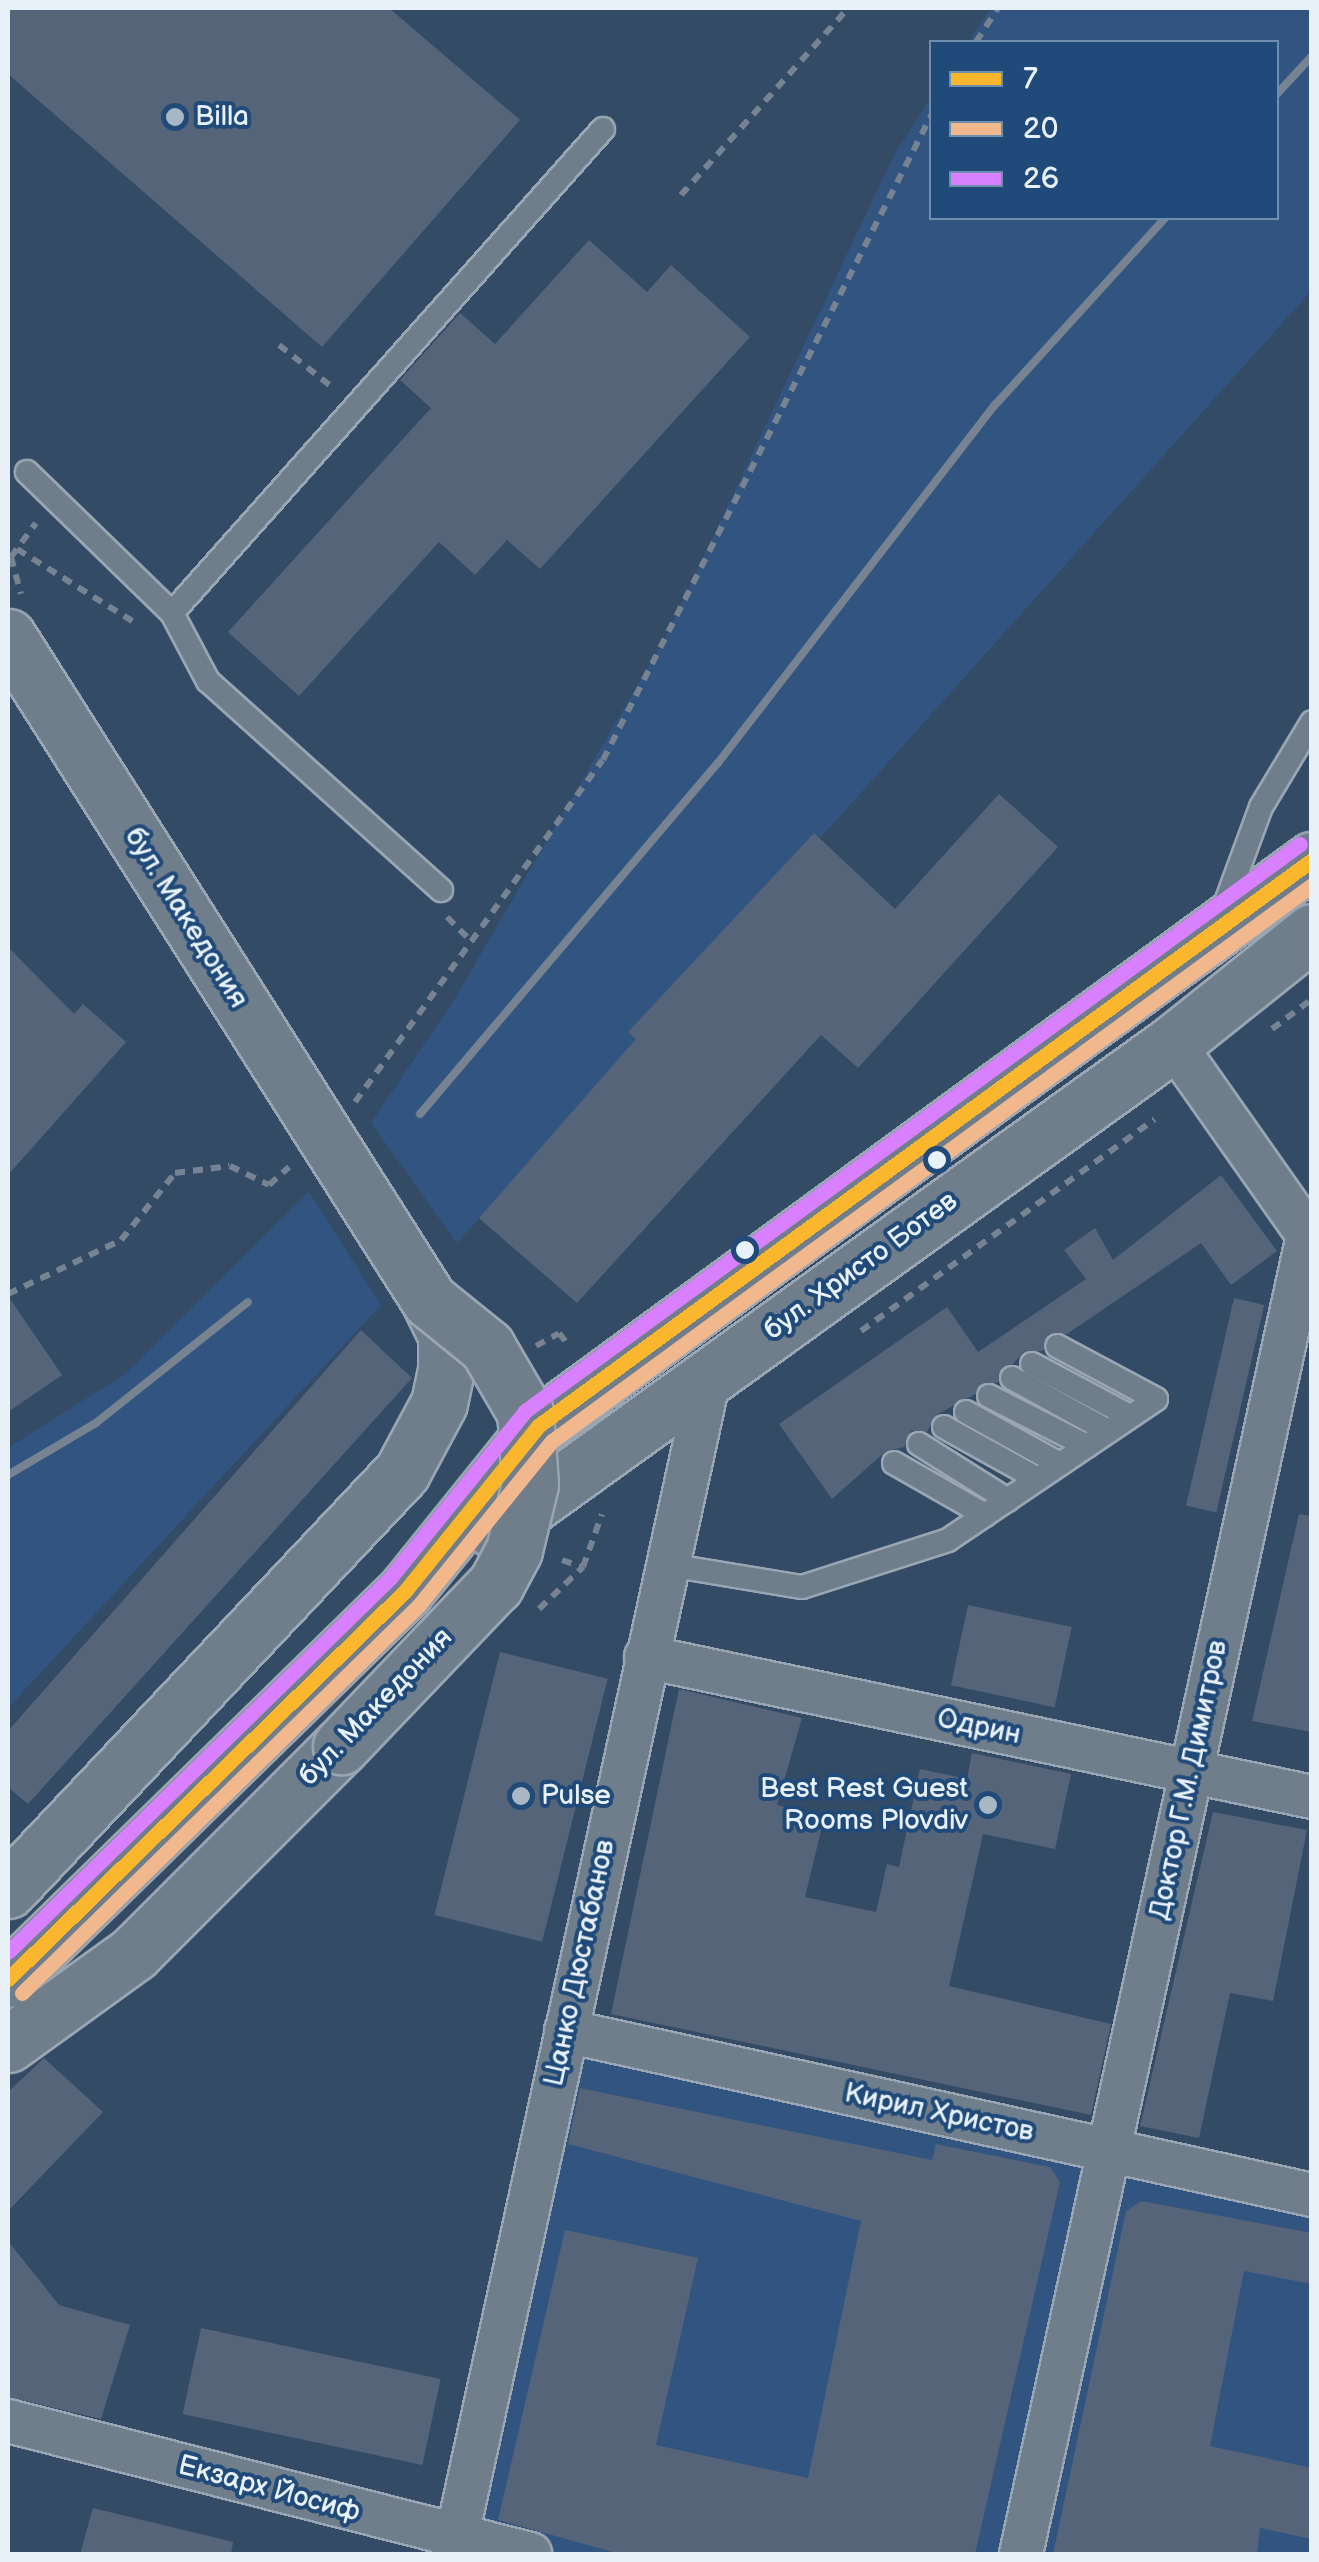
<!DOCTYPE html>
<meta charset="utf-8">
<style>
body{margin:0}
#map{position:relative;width:1319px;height:2562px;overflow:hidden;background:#344b65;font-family:"Balsamiq Sans",sans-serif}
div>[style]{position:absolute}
.built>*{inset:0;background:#315481}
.building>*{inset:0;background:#556479;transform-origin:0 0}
.path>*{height:6px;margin-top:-3px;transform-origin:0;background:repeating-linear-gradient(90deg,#778390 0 10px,transparent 0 18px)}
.roads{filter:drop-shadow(2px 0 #9aa6b3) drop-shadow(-2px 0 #9aa6b3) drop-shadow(0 2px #9aa6b3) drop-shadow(0 -2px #9aa6b3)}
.lane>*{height:22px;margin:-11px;padding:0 11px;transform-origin:11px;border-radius:11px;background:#707e8c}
.street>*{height:42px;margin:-21px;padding:0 21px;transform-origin:21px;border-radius:21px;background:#707e8c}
.secondary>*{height:55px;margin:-27.5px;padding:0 27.5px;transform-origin:27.5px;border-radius:27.5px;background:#707e8c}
.primary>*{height:55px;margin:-27.5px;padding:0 27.5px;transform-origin:27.5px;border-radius:27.5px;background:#707e8c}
.rail>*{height:8px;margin:-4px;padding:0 4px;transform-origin:4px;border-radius:4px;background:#778390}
.path-bridge>*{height:6px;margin-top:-3px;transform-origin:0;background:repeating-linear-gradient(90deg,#778390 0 10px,transparent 0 18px)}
.bridges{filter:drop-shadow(2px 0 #9aa6b3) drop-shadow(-2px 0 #9aa6b3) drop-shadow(0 2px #9aa6b3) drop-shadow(0 -2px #9aa6b3)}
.secondary-bridge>*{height:55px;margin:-27.5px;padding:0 27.5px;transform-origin:27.5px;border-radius:27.5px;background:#707e8c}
.bus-1>*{height:15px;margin:-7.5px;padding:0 7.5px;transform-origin:7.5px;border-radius:7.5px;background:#fab62d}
.bus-2>*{height:15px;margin:-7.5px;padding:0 7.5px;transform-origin:7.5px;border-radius:7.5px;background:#f1b78d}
.bus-3>*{height:15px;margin:-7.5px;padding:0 7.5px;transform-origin:7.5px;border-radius:7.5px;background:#d880ff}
.dots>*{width:28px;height:28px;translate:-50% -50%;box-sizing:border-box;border:5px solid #1f4a7a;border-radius:50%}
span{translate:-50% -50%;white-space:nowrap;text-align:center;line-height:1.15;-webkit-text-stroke:8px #1f4a7a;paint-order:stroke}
.poi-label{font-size:28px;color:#e8f1f8}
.left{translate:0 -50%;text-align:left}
.right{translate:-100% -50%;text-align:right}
.street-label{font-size:28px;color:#e8f1f8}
.frame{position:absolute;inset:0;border:10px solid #e8f1f8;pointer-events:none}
.legend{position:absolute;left:929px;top:40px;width:350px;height:180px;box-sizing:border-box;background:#1f4a7a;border:2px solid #6f8dac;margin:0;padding:12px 18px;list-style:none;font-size:30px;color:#e8f1f8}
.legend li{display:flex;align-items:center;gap:20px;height:50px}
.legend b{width:50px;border:2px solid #6f8dac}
</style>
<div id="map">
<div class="built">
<i style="clip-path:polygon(991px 8px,1311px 8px,1311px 291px,457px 1243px,371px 1123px,454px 1000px,665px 638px,894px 155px,931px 98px,932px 218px,1276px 218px,1276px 42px,968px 42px)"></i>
<i style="clip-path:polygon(309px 1192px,381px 1305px,8px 1708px,8px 1448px,125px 1374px)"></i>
<i style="clip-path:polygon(566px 2031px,1311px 2195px,1311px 2554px,530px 2554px,457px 2538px)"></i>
</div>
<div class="building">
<i style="clip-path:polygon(8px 8px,389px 8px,520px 120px,322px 347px,8px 74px)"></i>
<i style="clip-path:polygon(589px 240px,647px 292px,671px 265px,750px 337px,540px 569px,507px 540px,475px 575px,439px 542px,299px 696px,228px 632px,431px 408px,400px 380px,460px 313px,495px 344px)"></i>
<i style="clip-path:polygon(999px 794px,1058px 847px,858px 1068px,821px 1035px,577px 1303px,479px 1218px,636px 1039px,628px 1032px,814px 833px,895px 909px)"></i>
<i style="clip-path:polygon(8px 947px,74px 1014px,83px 1004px,126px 1042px,8px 1175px)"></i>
<i style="clip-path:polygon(1221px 1175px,1277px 1251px,1231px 1285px,1201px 1243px,1067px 1334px,1048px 1334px,1043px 1351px,1023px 1352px,998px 1382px,936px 1415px,927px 1432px,911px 1431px,905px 1447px,886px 1451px,832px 1499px,779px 1424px,947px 1307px,978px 1352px,1086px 1279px,1064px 1250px,1095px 1228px,1113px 1260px)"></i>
<i style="clip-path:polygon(8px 1296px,62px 1375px,8px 1412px)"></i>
<i style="left:1234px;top:1298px;width:31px;height:213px;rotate:13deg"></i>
<i style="clip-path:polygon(361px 1330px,412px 1378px,28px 1804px,8px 1787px,8px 1731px)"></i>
<i style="clip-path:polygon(1299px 1514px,1312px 1516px,1312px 1732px,1252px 1721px)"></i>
<i style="left:968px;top:1605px;width:106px;height:82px;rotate:12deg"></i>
<i style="left:500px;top:1652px;width:111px;height:271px;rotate:14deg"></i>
<i style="clip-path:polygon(679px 1689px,802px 1718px,777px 1805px,824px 1818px,805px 1897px,876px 1912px,887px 1864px,899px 1867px,920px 1769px,967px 1779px,972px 1753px,1071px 1774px,1055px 1849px,983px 1834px,949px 1986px,1111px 2024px,1091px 2115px,611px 2014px)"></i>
<i style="clip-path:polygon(1213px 1812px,1307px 1830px,1273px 2001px,1230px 1993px,1199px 2138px,1140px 2126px)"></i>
<i style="clip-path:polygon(44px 2058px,103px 2112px,8px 2211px,8px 2092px)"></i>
<i style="clip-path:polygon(580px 2088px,932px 2160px,936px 2144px,1050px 2167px,1060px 2182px,975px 2554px,620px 2554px,498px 2520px,565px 2230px,698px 2258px,656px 2445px,808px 2478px,861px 2221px,568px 2144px)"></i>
<i style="clip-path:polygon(1141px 2201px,1312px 2233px,1312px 2284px,1244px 2271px,1210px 2446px,1312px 2468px,1312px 2539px,1260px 2528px,1257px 2554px,1053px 2554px,1126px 2211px)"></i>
<i style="clip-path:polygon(8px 2241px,59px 2305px,130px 2325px,101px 2419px,8px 2397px)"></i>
<i style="left:201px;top:2328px;width:245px;height:88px;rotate:12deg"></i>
<i style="clip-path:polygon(93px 2508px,233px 2542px,231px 2554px,80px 2554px)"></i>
</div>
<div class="path">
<i style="left:976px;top:42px;width:40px;rotate:-57.1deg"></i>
<i style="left:681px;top:195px;width:251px;rotate:-48.2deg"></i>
<i style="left:279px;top:345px;width:69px;rotate:38.5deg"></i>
<i style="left:17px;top:549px;width:138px;rotate:32deg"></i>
<i style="left:11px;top:557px;width:42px;rotate:-53.7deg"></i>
<i style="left:447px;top:917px;width:33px;rotate:45deg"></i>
<i style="left:1272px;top:1029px;width:50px;rotate:-36.9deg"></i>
<i style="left:355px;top:1102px;width:422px;rotate:-54.1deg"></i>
<i style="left:603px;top:760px;width:725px;rotate:-63.01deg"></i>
<i style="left:8px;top:1294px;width:125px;rotate:-25.5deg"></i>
<i style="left:121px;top:1240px;width:86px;rotate:-51.1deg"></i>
<i style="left:175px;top:1173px;width:55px;rotate:-7.3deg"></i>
<i style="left:230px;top:1166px;width:43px;rotate:26deg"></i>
<i style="left:269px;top:1185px;width:27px;rotate:-42deg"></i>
<i style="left:861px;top:1331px;width:362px;rotate:-35.8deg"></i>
<i style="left:536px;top:1346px;width:26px;rotate:-29deg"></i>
<i style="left:559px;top:1333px;width:16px;rotate:52deg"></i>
<i style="left:562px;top:1560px;width:21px;rotate:19deg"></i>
<i style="left:539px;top:1609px;width:61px;rotate:-43.7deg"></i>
<i style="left:583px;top:1567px;width:56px;rotate:-70.3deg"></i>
</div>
<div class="roads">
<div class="lane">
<i style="left:27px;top:472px;width:202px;rotate:44.2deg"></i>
<i style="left:172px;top:613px;width:77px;rotate:62.1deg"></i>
<i style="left:208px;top:681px;width:313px;rotate:41.9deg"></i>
<i style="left:172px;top:613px;width:648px;rotate:-48.32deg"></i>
<i style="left:1222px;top:913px;width:113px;rotate:-69.8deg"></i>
<i style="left:1261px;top:807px;width:99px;rotate:-59deg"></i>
<i style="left:1032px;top:1364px;width:111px;rotate:28deg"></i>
<i style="left:1012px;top:1378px;width:110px;rotate:28.9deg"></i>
<i style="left:989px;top:1396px;width:110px;rotate:27deg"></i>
<i style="left:966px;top:1412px;width:107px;rotate:29deg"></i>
<i style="left:944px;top:1427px;width:107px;rotate:29deg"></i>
<i style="left:919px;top:1444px;width:105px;rotate:32.2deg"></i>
<i style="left:894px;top:1463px;width:105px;rotate:29.7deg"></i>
<i style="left:669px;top:1565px;width:135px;rotate:9.4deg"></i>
<i style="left:802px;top:1587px;width:153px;rotate:-17.8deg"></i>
<i style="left:948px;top:1540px;width:251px;rotate:-34.1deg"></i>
<i style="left:1156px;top:1399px;width:112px;rotate:-151.8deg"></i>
</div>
<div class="street">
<i style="left:646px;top:1657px;width:681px;rotate:11.87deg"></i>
<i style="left:566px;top:2031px;width:764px;rotate:12.4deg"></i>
<i style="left:8px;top:2421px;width:539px;rotate:14.29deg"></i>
<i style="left:453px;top:2554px;width:1209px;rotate:-77.72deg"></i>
<i style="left:1021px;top:2554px;width:1350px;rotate:-77.72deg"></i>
<i style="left:1308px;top:1235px;width:235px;rotate:-125.1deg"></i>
</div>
<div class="secondary">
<i style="left:8px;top:1890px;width:574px;rotate:-46.69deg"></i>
<i style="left:402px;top:1472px;width:78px;rotate:-61.8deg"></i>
<i style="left:439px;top:1403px;width:34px;rotate:-78deg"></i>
<i style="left:446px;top:1370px;width:35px;rotate:-90deg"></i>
<i style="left:446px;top:1335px;width:39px;rotate:-116deg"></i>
<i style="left:8px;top:2044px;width:155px;rotate:-35.8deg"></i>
<i style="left:134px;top:1953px;width:293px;rotate:-45deg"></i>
</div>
<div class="primary">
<i style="left:495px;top:1531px;width:835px;rotate:-35.74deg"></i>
<i style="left:1173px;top:1043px;width:178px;rotate:-38.6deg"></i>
<i style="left:8px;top:1979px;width:555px;rotate:-44.34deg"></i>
<i style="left:405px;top:1591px;width:212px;rotate:-51.1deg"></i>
<i style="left:538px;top:1426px;width:959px;rotate:-36.18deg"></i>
</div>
</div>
<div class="rail">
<i style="left:1276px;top:95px;width:53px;rotate:-47.3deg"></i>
<i style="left:420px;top:1114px;width:460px;rotate:-49.7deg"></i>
<i style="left:718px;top:763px;width:453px;rotate:-52.3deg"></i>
<i style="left:995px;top:405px;width:253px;rotate:-47.7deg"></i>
<i style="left:8px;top:1475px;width:102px;rotate:-30.6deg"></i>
<i style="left:96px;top:1423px;width:194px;rotate:-38.5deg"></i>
</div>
<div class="path-bridge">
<i style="left:11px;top:557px;width:38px;rotate:75deg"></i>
</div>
<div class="bridges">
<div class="secondary-bridge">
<i style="left:8px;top:637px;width:785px;rotate:57.58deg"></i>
<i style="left:429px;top:1300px;width:75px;rotate:39deg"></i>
<i style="left:487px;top:1347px;width:75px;rotate:59.7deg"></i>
<i style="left:525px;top:1412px;width:72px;rotate:86deg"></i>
<i style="left:530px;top:1484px;width:68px;rotate:103.6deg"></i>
<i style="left:514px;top:1550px;width:40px;rotate:118deg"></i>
<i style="left:495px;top:1585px;width:223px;rotate:133.7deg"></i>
</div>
</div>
<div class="bus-1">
<i style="left:8px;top:1979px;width:555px;rotate:-44.34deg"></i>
<i style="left:405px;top:1591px;width:212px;rotate:-51.1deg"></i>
<i style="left:538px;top:1426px;width:959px;rotate:-36.18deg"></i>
</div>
<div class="bus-2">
<i style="left:22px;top:1993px;width:555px;rotate:-44.34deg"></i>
<i style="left:419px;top:1605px;width:211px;rotate:-51deg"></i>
<i style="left:552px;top:1441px;width:942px;rotate:-36.19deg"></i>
</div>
<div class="bus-3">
<i style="left:8px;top:1952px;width:535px;rotate:-44.39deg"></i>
<i style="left:390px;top:1578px;width:215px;rotate:-51deg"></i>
<i style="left:525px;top:1411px;width:960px;rotate:-36.19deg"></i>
</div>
<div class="dots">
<i style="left:175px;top:117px;background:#a9b7c5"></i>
<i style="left:937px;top:1160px;background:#e8f1f8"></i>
<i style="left:745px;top:1250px;background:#e8f1f8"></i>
<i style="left:521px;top:1796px;background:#a9b7c5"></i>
<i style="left:988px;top:1805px;background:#a9b7c5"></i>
</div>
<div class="poi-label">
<span class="left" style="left:195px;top:117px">Billa</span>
<span class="right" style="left:968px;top:1805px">Best Rest Guest<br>Rooms Plovdiv</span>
<span class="left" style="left:541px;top:1796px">Pulse</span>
</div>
<div class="street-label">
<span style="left:186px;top:918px;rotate:58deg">бул. Македония</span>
<span style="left:861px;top:1266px;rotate:-36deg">бул. Христо Ботев</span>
<span style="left:376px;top:1707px;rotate:-46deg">бул. Македония</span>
<span style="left:979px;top:1727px;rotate:12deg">Одрин</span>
<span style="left:1189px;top:1780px;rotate:-78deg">Доктор Г.М. Димитров</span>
<span style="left:580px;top:1963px;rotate:-78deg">Цанко Дюстабанов</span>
<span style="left:939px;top:2113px;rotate:12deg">Кирил Христов</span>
<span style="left:269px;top:2489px;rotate:15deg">Екзарх Йосиф</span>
</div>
<div class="frame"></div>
<ul class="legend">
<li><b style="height:12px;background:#fab62d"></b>7</li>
<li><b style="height:12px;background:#f1b78d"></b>20</li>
<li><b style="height:12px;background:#d880ff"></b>26</li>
</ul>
</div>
